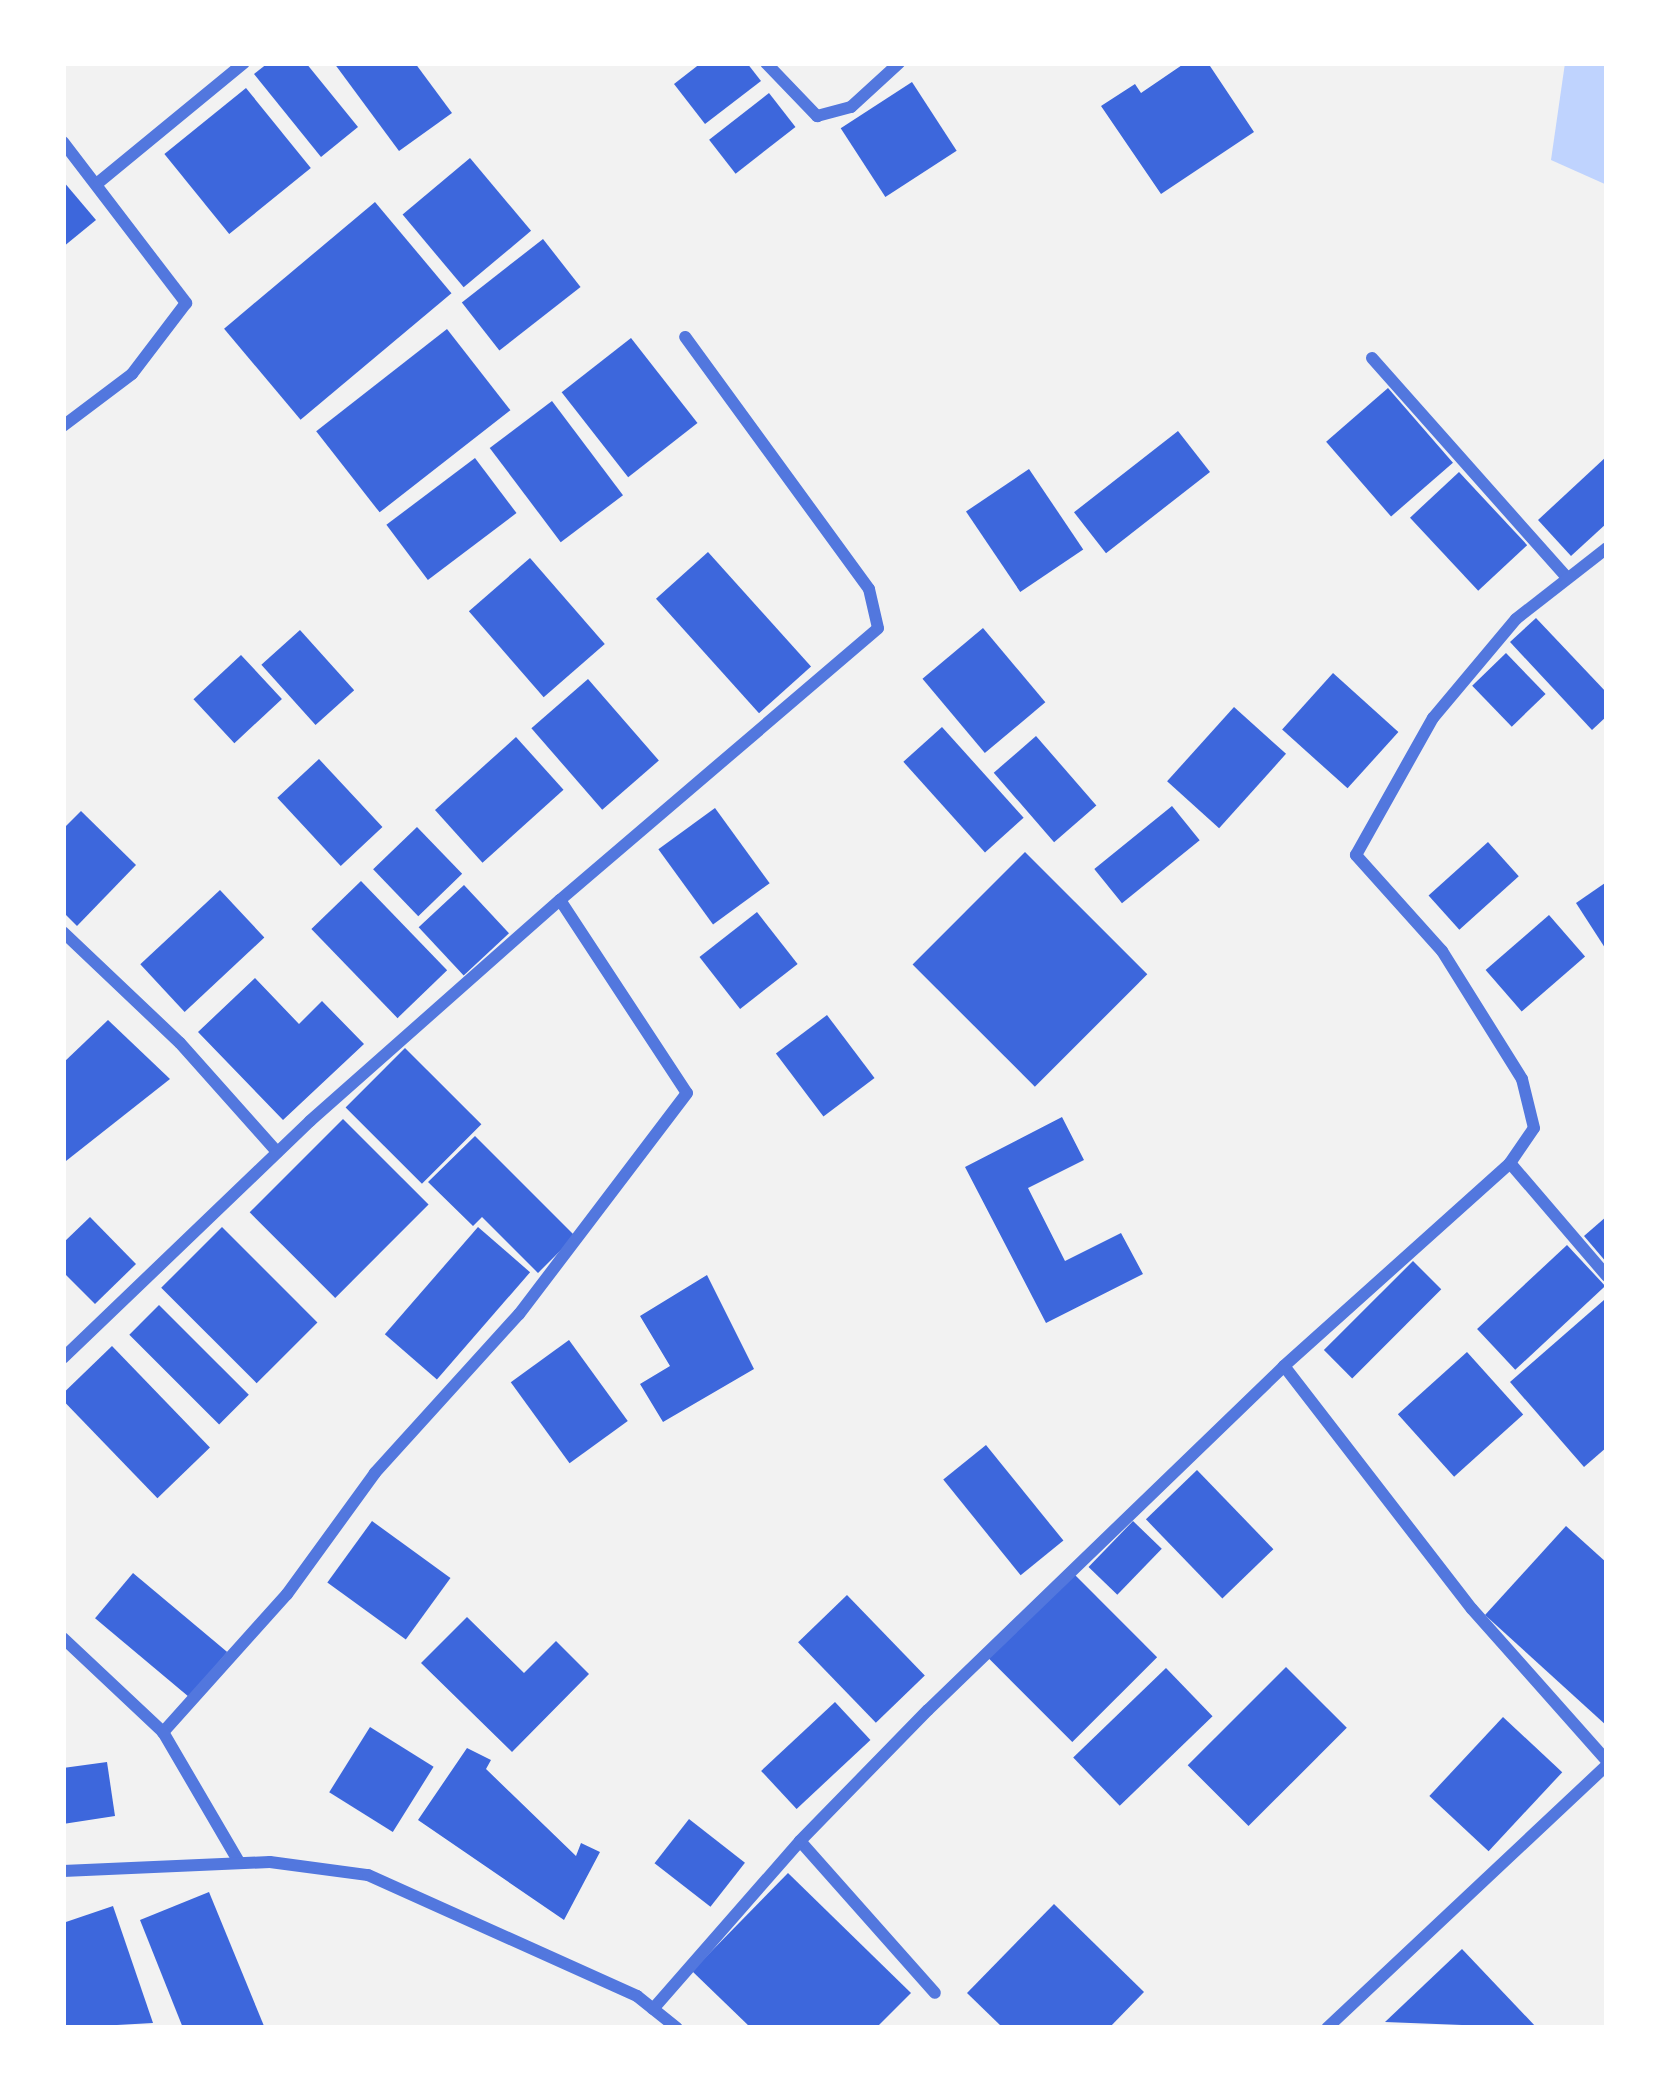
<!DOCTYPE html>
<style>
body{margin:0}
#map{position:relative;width:1670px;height:2091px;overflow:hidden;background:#f2f2f2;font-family:Arial,sans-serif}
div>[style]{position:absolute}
.water>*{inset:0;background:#bfd3fe}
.building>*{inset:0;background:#3d67dc;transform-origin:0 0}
.minor>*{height:12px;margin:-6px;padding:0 6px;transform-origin:6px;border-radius:6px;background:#5277de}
span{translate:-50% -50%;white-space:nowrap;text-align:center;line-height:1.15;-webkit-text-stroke:9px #fff;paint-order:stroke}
.frame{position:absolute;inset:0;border:66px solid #fff;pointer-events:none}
</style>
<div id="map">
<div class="water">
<i style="clip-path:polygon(1565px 63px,1607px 63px,1607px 185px,1551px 160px)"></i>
</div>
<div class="building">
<i style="clip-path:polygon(268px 63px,306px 63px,358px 127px,321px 157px,254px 74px)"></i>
<i style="clip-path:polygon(334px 63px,415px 63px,452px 113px,399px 151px)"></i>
<i style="clip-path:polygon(701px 63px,747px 63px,761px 81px,705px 124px,674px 84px)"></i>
<i style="clip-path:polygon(1185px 63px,1208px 63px,1254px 132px,1161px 194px,1101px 106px,1135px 84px,1141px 93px)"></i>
<i style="left:912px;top:82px;width:82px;height:85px;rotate:57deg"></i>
<i style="left:246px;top:88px;width:103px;height:105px;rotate:51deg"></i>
<i style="left:769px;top:93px;width:43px;height:76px;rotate:52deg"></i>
<i style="left:470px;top:158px;width:95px;height:88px;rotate:50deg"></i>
<i style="clip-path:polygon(63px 181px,96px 220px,63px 247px)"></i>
<i style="left:375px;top:202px;width:119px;height:197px;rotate:50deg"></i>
<i style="left:543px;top:239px;width:61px;height:103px;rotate:52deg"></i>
<i style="left:447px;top:329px;width:103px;height:166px;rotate:52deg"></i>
<i style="left:631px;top:338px;width:108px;height:88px;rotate:52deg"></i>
<i style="left:1388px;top:388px;width:99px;height:82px;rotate:49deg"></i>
<i style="left:552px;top:401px;width:118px;height:78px;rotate:53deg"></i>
<i style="left:1178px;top:431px;width:52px;height:132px;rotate:52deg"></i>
<i style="clip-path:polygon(1607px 456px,1607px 523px,1571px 556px,1538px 520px)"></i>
<i style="left:475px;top:458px;width:69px;height:111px;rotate:53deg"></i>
<i style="left:1029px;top:469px;width:97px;height:76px;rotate:56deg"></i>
<i style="left:1459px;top:472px;width:100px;height:67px;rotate:47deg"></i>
<i style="left:708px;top:552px;width:154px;height:70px;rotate:48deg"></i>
<i style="left:530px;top:558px;width:114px;height:81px;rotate:49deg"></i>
<i style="clip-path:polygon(1536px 618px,1607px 693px,1607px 716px,1592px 730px,1510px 642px)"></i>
<i style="left:983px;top:628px;width:97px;height:79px;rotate:50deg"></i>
<i style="left:300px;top:630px;width:81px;height:52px;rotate:48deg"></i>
<i style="left:1506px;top:653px;width:57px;height:47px;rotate:46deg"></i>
<i style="left:241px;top:655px;width:60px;height:65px;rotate:47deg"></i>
<i style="left:1333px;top:673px;width:88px;height:76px;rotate:42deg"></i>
<i style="left:588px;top:679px;width:108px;height:75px;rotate:49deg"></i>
<i style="left:1234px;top:707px;width:70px;height:100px;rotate:42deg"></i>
<i style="left:942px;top:727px;width:122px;height:52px;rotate:48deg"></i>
<i style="left:1036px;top:736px;width:92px;height:56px;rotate:49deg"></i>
<i style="left:516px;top:737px;width:71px;height:109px;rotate:48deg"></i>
<i style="left:319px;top:759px;width:93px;height:57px;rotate:47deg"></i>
<i style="left:1172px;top:806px;width:44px;height:100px;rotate:51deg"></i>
<i style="left:715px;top:808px;width:93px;height:70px;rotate:54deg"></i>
<i style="clip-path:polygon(81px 811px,136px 865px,77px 926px,63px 912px,63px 829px)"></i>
<i style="left:417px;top:827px;width:65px;height:61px;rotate:46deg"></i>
<i style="left:1488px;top:842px;width:46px;height:80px;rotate:48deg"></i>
<i style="left:1025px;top:852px;width:173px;height:159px;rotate:45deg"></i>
<i style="left:361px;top:881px;width:124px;height:69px;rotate:46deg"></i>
<i style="clip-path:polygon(1605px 883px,1607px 887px,1607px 951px,1576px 903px)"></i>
<i style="left:464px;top:885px;width:66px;height:62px;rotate:47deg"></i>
<i style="left:220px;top:890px;width:65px;height:109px;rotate:47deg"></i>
<i style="left:757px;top:912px;width:66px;height:73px;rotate:52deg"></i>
<i style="left:1549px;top:915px;width:55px;height:84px;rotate:49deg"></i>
<i style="clip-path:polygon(255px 978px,299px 1024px,322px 1001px,364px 1044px,283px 1120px,198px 1032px)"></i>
<i style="left:827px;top:1015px;width:79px;height:64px;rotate:53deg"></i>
<i style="clip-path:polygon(108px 1020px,170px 1079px,66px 1161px,63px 1063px)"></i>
<i style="left:405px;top:1048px;width:108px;height:84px;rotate:45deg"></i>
<i style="clip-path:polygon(1062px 1117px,1084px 1160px,1028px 1188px,1065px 1261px,1121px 1233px,1143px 1274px,1046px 1323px,965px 1167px)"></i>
<i style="left:343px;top:1119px;width:121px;height:132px;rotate:45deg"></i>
<i style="clip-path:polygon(475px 1136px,575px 1236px,538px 1273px,482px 1217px,473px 1226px,428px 1182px)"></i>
<i style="clip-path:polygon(1607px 1216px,1607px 1263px,1584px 1236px)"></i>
<i style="clip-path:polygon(90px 1217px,136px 1264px,95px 1304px,63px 1272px,63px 1243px)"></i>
<i style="left:222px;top:1227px;width:135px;height:86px;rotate:45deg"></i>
<i style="left:478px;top:1227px;width:69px;height:142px;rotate:41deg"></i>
<i style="left:1567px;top:1245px;width:56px;height:123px;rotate:47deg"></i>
<i style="left:1413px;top:1261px;width:40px;height:126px;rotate:45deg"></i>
<i style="clip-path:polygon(707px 1275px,754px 1369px,663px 1422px,640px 1384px,670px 1366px,640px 1316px)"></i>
<i style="clip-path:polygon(1604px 1300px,1607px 1447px,1584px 1467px,1510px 1382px)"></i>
<i style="left:159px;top:1305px;width:127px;height:42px;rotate:45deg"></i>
<i style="left:569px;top:1340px;width:100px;height:72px;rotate:54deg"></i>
<i style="left:112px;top:1346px;width:141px;height:73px;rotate:46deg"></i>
<i style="left:1467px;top:1352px;width:84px;height:93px;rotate:48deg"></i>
<i style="left:986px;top:1445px;width:123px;height:55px;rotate:51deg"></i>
<i style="left:1197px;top:1470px;width:110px;height:71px;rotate:46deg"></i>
<i style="left:372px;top:1521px;width:97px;height:76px;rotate:36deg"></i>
<i style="left:1133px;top:1521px;width:40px;height:64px;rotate:44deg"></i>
<i style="clip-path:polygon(1566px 1526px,1607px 1563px,1607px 1726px,1485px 1615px)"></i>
<i style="left:133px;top:1573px;width:123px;height:59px;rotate:40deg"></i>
<i style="left:1073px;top:1573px;width:119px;height:120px;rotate:45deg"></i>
<i style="left:847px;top:1595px;width:112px;height:68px;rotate:46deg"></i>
<i style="clip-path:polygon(467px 1617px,524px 1673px,556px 1641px,589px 1674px,512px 1752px,421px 1663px)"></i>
<i style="left:1286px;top:1667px;width:86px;height:139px;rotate:45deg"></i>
<i style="left:1166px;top:1668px;width:67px;height:129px;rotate:46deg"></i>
<i style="left:835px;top:1702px;width:52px;height:101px;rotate:47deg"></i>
<i style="left:1503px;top:1717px;width:81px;height:108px;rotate:43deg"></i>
<i style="left:370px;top:1727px;width:75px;height:77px;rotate:32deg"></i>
<i style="clip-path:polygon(467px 1748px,491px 1760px,486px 1769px,576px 1856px,581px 1843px,600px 1852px,564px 1920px,418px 1820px)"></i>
<i style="clip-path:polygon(107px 1762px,115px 1816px,63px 1824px,63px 1768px)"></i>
<i style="left:689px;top:1819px;width:71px;height:56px;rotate:38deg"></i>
<i style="clip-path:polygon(788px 1873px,911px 1993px,876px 2028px,751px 2028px,692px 1971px)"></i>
<i style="clip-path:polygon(209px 1892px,264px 2026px,258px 2028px,183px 2028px,140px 1920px)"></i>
<i style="clip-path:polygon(1054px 1904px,1144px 1992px,1109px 2028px,1003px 2028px,967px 1993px)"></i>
<i style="clip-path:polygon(113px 1906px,153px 2023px,63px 2028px,63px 1923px)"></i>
<i style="clip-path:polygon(1462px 1949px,1537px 2028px,1385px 2022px)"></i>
</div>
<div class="minor">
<i style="left:766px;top:63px;width:74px;rotate:46.1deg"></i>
<i style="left:817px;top:116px;width:35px;rotate:-15deg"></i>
<i style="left:851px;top:107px;width:65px;rotate:-42.5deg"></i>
<i style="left:63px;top:142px;width:203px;rotate:52.6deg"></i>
<i style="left:186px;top:303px;width:89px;rotate:127.3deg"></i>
<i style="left:132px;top:374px;width:86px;rotate:143deg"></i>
<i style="left:99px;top:182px;width:188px;rotate:-39.4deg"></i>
<i style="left:1372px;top:358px;width:294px;rotate:48.4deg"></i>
<i style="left:560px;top:900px;width:418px;rotate:-40.5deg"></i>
<i style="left:878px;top:628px;width:40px;rotate:-103deg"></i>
<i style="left:869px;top:589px;width:312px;rotate:-126.1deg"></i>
<i style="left:63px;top:932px;width:161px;rotate:43.5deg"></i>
<i style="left:180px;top:1043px;width:146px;rotate:48.3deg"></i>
<i style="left:1510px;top:1163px;width:149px;rotate:49.4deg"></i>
<i style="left:63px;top:1358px;width:342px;rotate:-43.8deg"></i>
<i style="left:310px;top:1121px;width:334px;rotate:-41.5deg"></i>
<i style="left:560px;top:900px;width:231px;rotate:56.7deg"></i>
<i style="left:687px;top:1093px;width:278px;rotate:127.2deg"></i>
<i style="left:519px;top:1314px;width:215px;rotate:132.2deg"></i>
<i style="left:375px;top:1473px;width:150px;rotate:126deg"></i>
<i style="left:287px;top:1594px;width:186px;rotate:131.9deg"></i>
<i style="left:1284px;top:1366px;width:307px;rotate:52.3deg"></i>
<i style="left:1472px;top:1609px;width:203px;rotate:48.4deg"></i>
<i style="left:63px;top:1638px;width:137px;rotate:43.2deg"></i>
<i style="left:163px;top:1732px;width:151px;rotate:59.7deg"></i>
<i style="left:800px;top:1841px;width:203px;rotate:48.4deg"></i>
<i style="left:63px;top:1871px;width:207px;rotate:-2.5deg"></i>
<i style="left:270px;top:1862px;width:99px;rotate:7.6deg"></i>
<i style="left:368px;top:1875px;width:295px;rotate:24.2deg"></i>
<i style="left:637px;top:1996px;width:51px;rotate:38.7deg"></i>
<i style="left:653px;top:2009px;width:223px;rotate:-48.8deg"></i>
<i style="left:800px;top:1841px;width:183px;rotate:-45.7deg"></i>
<i style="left:928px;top:1710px;width:495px;rotate:-44deg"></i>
<i style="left:1284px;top:1366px;width:304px;rotate:-41.9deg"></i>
<i style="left:1510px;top:1163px;width:42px;rotate:-55.6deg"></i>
<i style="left:1534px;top:1128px;width:50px;rotate:-103.8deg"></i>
<i style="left:1522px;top:1079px;width:151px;rotate:-122deg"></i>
<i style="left:1442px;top:951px;width:129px;rotate:-131.9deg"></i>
<i style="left:1356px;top:855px;width:157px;rotate:-60.7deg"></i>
<i style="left:1433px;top:718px;width:129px;rotate:-50deg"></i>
<i style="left:1516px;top:619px;width:115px;rotate:-38deg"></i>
<i style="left:1327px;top:2028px;width:384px;rotate:-43.2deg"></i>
</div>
<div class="frame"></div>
</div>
